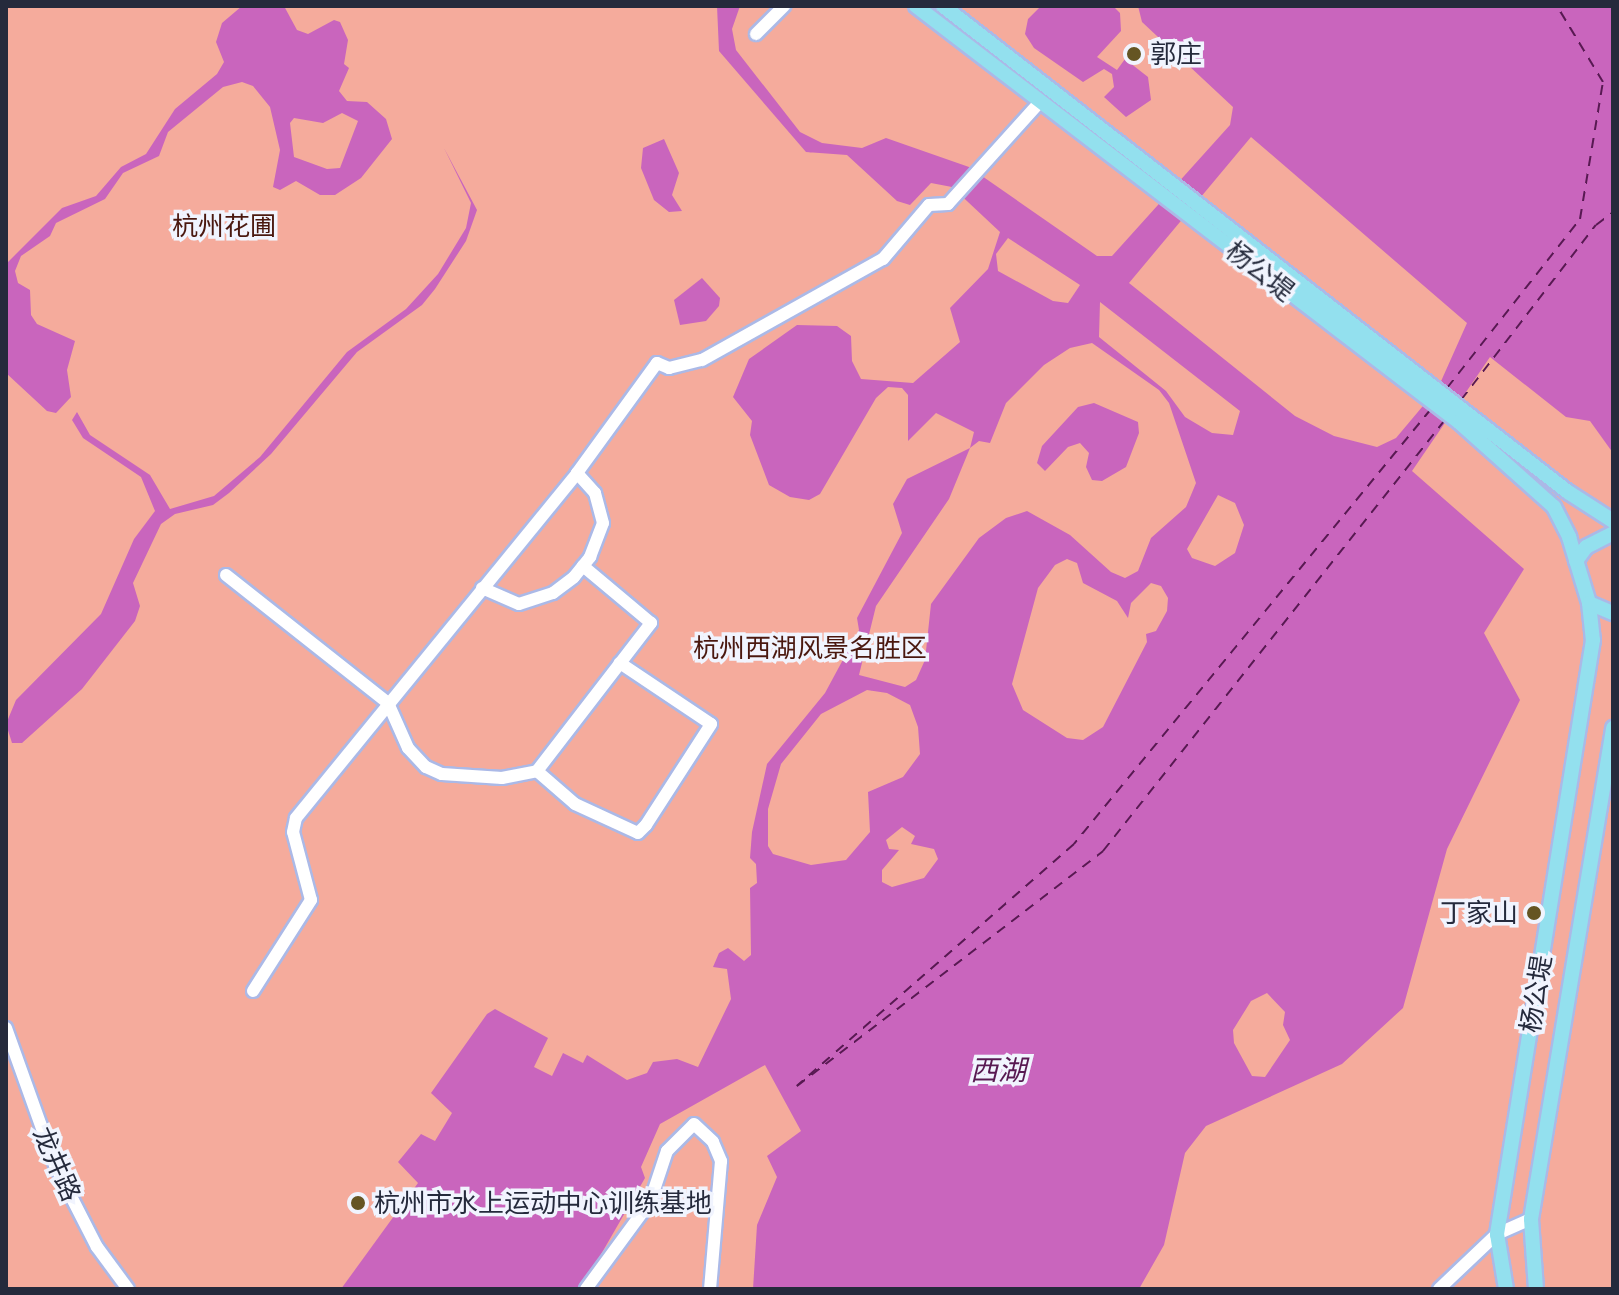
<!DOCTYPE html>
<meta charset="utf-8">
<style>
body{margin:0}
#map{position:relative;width:1619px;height:1295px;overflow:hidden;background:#e0e6fa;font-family:"Public Sans","Noto Sans SC",sans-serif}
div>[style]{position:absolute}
.green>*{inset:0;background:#f5ab9c;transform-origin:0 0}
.water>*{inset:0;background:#c965bd}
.ferry>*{height:2px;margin-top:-1px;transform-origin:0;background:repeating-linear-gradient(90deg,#581952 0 10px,transparent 0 18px)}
.roads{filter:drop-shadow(2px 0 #abb9e7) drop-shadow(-2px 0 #abb9e7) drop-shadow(0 2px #abb9e7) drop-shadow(0 -2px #abb9e7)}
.minor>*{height:12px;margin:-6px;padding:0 6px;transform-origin:6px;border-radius:6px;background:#fff}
.major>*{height:14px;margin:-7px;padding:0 7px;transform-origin:7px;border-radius:7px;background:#93e0ee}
.dots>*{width:22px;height:22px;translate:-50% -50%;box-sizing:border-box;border:4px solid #f1f4fe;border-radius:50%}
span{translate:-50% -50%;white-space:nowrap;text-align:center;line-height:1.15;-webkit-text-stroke:7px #f1f4fe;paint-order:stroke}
.poi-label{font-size:26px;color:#252a3c}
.left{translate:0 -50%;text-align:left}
.right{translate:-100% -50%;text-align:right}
.park-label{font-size:26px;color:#4a180f}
.street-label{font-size:26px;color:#252a3c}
.water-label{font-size:28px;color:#581952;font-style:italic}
.frame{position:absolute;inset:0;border:8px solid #252a3c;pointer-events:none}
</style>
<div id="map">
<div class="green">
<i style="left:6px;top:6px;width:1607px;height:1283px"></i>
</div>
<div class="water">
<i style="clip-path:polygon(evenodd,242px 6px,284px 6px,297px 30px,308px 34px,334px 20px,340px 22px,348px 40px,344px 64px,349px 68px,339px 91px,347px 101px,367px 102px,386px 119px,392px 139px,361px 178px,335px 195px,320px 195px,296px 181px,280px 190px,273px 187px,280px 150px,270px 107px,253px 86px,242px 82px,223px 87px,168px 132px,159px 156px,123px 173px,105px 199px,56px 223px,50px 236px,21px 256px,15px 271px,18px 283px,30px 290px,31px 315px,37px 324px,75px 341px,67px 370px,71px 397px,56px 413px,47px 411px,6px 373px,6px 264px,62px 208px,96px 196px,121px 167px,146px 154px,175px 109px,217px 74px,224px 62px,216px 42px,222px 23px,242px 6px,342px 113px,358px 121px,340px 168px,327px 169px,294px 157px,290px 123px,294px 118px,323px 123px,342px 113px)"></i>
<i style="clip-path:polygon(evenodd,717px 6px,740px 6px,732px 29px,736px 50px,800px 132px,822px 143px,862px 148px,886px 138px,969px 167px,1097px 256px,1112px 256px,1230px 125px,1233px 107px,1142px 22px,1138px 6px,1613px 6px,1613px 453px,1590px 421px,1566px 417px,1490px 357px,1412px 471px,1524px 569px,1484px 633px,1520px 700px,1447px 849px,1403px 1008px,1342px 1064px,1206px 1126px,1185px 1153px,1164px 1245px,1139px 1289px,753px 1289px,757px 1225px,777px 1177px,767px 1156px,801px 1131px,765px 1065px,660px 1124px,641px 1167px,645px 1178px,581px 1289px,341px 1289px,418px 1183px,398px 1162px,421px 1134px,435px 1141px,452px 1113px,431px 1093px,487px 1014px,495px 1009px,548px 1038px,534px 1067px,552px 1076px,563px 1053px,583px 1063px,587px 1055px,627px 1080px,647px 1073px,653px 1062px,677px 1059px,698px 1067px,731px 999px,727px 969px,713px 967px,719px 953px,728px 948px,744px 961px,751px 955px,750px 888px,757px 883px,756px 864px,750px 858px,752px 832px,767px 764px,825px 693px,859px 630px,857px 618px,902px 533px,893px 504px,907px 479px,970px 448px,974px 432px,936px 413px,908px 441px,908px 395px,902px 388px,888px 387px,876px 398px,820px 494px,809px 500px,790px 497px,769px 485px,750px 435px,752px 421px,733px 397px,749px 359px,797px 325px,837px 326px,851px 336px,852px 361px,861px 379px,913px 383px,960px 342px,950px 308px,988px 269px,1000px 232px,952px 187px,931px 183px,910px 205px,897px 201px,847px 155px,806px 152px,719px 51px,717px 6px,1251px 137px,1467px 323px,1438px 388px,1396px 438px,1377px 447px,1334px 436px,1295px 416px,1129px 283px,1251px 137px,717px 6px,1008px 238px,1080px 285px,1068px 303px,1053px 301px,998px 271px,996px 254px,1008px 238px,717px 6px,1100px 302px,1240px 411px,1233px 435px,1212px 433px,1185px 417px,1166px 391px,1099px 337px,1100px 302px,717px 6px,1092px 343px,1159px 390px,1169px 403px,1196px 483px,1186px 507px,1151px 538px,1138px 571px,1125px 578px,1111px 572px,1070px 535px,1027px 511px,1006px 518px,979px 538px,931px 604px,925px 660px,916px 680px,905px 687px,859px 675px,876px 606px,949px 499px,970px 448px,979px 441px,990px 443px,1006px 403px,1044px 365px,1070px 348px,1092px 343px,717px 6px,1218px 495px,1235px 503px,1244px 525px,1235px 553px,1215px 566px,1192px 558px,1187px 549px,1218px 495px,717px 6px,1067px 559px,1077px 563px,1083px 583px,1117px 601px,1128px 618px,1131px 603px,1151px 583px,1161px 586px,1168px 598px,1167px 611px,1156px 631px,1146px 634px,1147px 642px,1103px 727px,1083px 740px,1067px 738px,1023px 710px,1012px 684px,1038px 588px,1055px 565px,1067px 559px,717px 6px,867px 690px,887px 693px,910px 705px,918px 727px,920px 754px,903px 777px,868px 792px,870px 832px,846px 860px,811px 865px,773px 854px,768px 846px,768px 809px,781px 764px,821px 714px,867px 690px,717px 6px,902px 827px,915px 836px,911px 844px,934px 849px,938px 859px,924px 878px,892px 887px,882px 882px,882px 870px,899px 850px,889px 849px,886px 840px,902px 827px,717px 6px,1267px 993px,1285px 1012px,1283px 1025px,1290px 1040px,1265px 1077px,1252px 1076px,1234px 1043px,1233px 1030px,1251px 1001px,1267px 993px)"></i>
<i style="clip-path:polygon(1041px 6px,1113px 6px,1120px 13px,1121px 31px,1097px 57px,1117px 70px,1125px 59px,1148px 77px,1151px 100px,1126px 117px,1104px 97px,1114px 87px,1112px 74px,1104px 69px,1083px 82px,1034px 48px,1025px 34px,1028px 19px)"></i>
<i style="clip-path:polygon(664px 139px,679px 173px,672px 195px,682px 211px,669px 212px,654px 200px,641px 168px,643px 148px)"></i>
<i style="clip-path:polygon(444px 148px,477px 210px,466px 241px,435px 289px,422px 305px,357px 352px,271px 454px,229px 493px,213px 505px,175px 514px,161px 524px,133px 583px,140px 606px,135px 621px,82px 689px,22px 743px,12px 743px,6px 724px,16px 700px,101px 614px,134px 539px,155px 511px,141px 477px,83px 438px,72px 420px,77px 412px,90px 435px,150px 475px,170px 509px,214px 496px,260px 457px,347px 352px,406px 309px,438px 274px,466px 228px,471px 203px)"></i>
<i style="clip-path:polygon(702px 278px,720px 298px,719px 306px,706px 321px,680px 325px,674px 300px)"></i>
<i style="clip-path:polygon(1094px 403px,1138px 422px,1139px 433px,1126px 467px,1102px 481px,1092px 480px,1086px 467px,1089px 453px,1080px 443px,1068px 447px,1045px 471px,1037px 463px,1042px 446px,1078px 407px)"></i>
</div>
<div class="ferry">
<i style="left:1386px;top:6px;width:2px"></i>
<i style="left:1447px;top:388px;width:215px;rotate:-51.8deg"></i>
<i style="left:1580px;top:219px;width:139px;rotate:-80.5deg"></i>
<i style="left:1603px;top:82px;width:89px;rotate:-121.2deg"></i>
<i style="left:1461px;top:400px;width:221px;rotate:-52.4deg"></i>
<i style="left:1596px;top:225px;width:21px;rotate:-37deg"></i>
<i style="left:1431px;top:409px;width:563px;rotate:129.38deg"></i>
<i style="left:1074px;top:844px;width:368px;rotate:138.9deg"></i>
<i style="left:797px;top:1086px;width:386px;rotate:-37.5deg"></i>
<i style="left:1103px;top:851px;width:549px;rotate:-51.58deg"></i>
</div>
<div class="roads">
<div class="minor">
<i style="left:756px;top:34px;width:40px;rotate:-45deg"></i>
<i style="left:226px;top:575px;width:206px;rotate:38.3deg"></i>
<i style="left:388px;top:703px;width:49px;rotate:66deg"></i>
<i style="left:408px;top:748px;width:26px;rotate:47deg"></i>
<i style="left:426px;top:767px;width:17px;rotate:24deg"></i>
<i style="left:442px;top:774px;width:60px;rotate:3.8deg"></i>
<i style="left:502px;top:778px;width:36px;rotate:-11deg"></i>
<i style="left:537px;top:771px;width:187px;rotate:-52.4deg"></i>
<i style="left:651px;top:623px;width:89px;rotate:-140deg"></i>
<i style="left:482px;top:588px;width:40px;rotate:23.4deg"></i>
<i style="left:519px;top:604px;width:36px;rotate:-18deg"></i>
<i style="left:553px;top:593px;width:26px;rotate:-37deg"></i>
<i style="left:574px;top:577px;width:26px;rotate:-51deg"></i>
<i style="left:590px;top:557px;width:36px;rotate:-69deg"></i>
<i style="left:603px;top:523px;width:31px;rotate:-105deg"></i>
<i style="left:595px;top:493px;width:27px;rotate:-132deg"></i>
<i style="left:537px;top:771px;width:50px;rotate:41deg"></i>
<i style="left:575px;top:804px;width:69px;rotate:24.7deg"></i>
<i style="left:638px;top:833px;width:11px;rotate:-45deg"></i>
<i style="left:646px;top:825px;width:120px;rotate:-57.2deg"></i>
<i style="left:711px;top:724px;width:110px;rotate:-146.2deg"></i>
<i style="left:253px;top:991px;width:108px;rotate:-57.5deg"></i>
<i style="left:311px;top:900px;width:70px;rotate:-104.8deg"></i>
<i style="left:293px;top:832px;width:14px;rotate:-78deg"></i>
<i style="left:296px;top:818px;width:445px;rotate:-50.8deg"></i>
<i style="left:577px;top:473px;width:136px;rotate:-54deg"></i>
<i style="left:657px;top:363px;width:13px;rotate:23deg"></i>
<i style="left:669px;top:368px;width:34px;rotate:-14deg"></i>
<i style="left:702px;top:360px;width:207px;rotate:-29.2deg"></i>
<i style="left:883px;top:259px;width:71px;rotate:-49.6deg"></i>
<i style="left:929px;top:205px;width:19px;rotate:-3deg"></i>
<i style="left:948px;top:204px;width:137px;rotate:-48deg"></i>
<i style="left:6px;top:1028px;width:145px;rotate:70.3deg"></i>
<i style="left:55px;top:1165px;width:92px;rotate:62.9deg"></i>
<i style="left:97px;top:1247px;width:52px;rotate:53.6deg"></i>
<i style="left:586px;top:1289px;width:108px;rotate:-53.7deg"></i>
<i style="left:650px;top:1202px;width:54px;rotate:-71.6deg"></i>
<i style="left:667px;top:1151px;width:38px;rotate:-45deg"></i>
<i style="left:694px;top:1124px;width:26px;rotate:43deg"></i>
<i style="left:713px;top:1142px;width:21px;rotate:67deg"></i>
<i style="left:721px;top:1161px;width:128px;rotate:94.9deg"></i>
<i style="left:1439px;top:1289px;width:80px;rotate:-43.5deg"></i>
<i style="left:1497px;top:1234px;width:37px;rotate:-24deg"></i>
</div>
<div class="major">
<i style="left:916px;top:6px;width:684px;rotate:37.46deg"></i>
<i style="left:1459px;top:422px;width:127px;rotate:41.8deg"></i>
<i style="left:1554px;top:507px;width:34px;rotate:63deg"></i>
<i style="left:1569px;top:537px;width:69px;rotate:73.1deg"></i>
<i style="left:1589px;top:603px;width:37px;rotate:84deg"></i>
<i style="left:1593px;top:640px;width:602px;rotate:99.18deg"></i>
<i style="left:1497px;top:1234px;width:56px;rotate:80.7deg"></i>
<i style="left:943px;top:6px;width:792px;rotate:37.87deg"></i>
<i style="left:1568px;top:492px;width:54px;rotate:32.8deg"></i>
<i style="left:1576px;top:561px;width:17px;rotate:-54deg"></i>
<i style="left:1586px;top:547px;width:30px;rotate:-27deg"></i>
<i style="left:1589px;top:603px;width:26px;rotate:23deg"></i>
<i style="left:1536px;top:1289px;width:70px;rotate:-94.1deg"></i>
<i style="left:1531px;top:1219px;width:498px;rotate:-80.5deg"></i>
</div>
</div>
<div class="dots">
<i style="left:1134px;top:54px;background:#655523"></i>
<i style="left:1534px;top:913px;background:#655523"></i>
<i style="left:358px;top:1203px;background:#655523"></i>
</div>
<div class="poi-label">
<span class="left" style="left:1150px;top:54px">郭庄</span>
<span class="right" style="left:1518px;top:913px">丁家山</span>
<span class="left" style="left:374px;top:1203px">杭州市水上运动中心训练基地</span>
</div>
<div class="park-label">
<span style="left:224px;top:226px">杭州花圃</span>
<span style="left:810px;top:648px">杭州西湖风景名胜区</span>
</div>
<div class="street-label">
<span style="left:1260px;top:271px;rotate:38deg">杨公堤</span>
<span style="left:1536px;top:994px;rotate:-81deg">杨公堤</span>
<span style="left:57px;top:1164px;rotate:66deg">龙井路</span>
</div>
<div class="water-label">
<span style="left:998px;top:1070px">西湖</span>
</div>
<div class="frame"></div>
</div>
